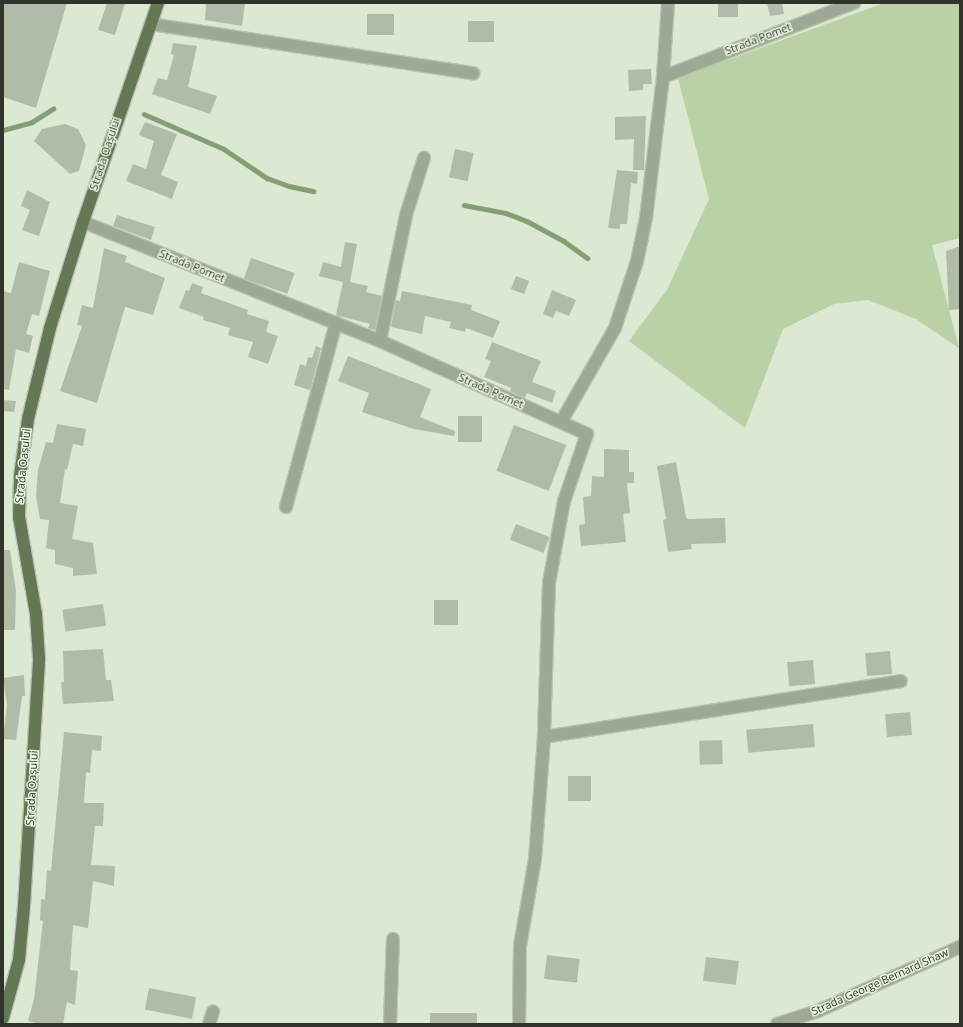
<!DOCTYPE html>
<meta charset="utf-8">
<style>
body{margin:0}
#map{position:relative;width:963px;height:1027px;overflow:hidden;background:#dbe8d2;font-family:"Open Sans",sans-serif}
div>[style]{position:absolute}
.green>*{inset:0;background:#b9d1a5}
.stream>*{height:4.5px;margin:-2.25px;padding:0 2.25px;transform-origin:2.25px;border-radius:2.25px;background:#869e73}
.building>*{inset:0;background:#b0bca7;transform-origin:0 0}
.roads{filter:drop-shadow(1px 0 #b9c4b1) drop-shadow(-1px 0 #b9c4b1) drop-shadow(0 1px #b9c4b1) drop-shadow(0 -1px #b9c4b1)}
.minor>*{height:12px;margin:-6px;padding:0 6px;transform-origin:6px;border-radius:6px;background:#9ea995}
.major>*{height:12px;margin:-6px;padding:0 6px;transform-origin:6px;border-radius:6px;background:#657855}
span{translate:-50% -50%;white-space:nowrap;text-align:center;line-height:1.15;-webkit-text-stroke:3px #e9f5df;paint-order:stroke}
.street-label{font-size:11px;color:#2f332b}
.frame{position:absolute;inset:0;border:4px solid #2f332b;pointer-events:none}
</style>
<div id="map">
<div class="green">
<i style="clip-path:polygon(884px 3px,960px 3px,960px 238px,932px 245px,959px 348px,916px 319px,868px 300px,834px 304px,783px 329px,745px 428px,629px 341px,667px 290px,709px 199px,678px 78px)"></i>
</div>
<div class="stream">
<i style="left:144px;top:114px;width:87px;rotate:23.6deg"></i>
<i style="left:224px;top:149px;width:52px;rotate:34deg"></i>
<i style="left:267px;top:178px;width:23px;rotate:20deg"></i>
<i style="left:289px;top:186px;width:25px;rotate:12deg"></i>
<i style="left:3px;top:130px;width:30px;rotate:-15deg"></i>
<i style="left:32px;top:122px;width:25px;rotate:-32deg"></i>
<i style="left:464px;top:205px;width:43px;rotate:10.8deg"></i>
<i style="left:506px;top:213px;width:22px;rotate:21deg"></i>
<i style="left:527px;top:221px;width:42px;rotate:28.4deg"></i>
<i style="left:564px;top:241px;width:29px;rotate:36deg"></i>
</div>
<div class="building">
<i style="clip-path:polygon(3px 3px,67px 3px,36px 108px,3px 97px)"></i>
<i style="clip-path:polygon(107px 3px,125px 3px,115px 35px,98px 30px)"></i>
<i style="clip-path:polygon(206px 3px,245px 3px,242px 26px,205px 20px)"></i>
<i style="left:718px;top:3px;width:20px;height:14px"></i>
<i style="clip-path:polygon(767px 3px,782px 3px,784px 14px,770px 16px)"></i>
<i style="left:367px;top:14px;width:27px;height:21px"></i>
<i style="left:468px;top:21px;width:26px;height:21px"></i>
<i style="clip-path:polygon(173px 43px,197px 46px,188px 87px,217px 96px,210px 114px,152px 94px,158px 78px,167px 80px,174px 55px,171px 54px)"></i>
<i style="clip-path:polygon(651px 69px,652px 84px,643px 84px,643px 90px,629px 91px,628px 70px)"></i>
<i style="clip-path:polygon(646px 116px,644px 170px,633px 170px,634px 139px,615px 140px,615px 117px)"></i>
<i style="clip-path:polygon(145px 122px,177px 134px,161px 175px,178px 182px,172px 199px,126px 181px,133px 164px,146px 169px,154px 141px,139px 135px)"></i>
<i style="clip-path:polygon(65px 124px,78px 129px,86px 145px,79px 171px,70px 174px,34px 141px,42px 129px)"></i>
<i style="left:455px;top:149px;width:19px;height:29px;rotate:12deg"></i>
<i style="clip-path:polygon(617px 170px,638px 172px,637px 184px,631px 183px,627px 224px,620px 224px,620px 229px,608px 228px)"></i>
<i style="clip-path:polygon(27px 190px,50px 202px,39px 236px,22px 230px,30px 210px,21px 206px)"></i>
<i style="clip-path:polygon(117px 215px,155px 227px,151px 240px,113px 226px)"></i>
<i style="clip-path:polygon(345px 242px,357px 244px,350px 282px,368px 286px,366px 292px,382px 296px,375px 330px,368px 328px,370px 324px,336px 315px,343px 282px,319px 276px,323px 262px,341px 267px)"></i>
<i style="clip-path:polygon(960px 246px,960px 309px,949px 310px,946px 251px)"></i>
<i style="clip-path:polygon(104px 248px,127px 256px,125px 262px,165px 278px,153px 315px,125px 307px,97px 403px,60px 391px,82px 326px,77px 325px,82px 305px,93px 308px)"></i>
<i style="left:251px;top:258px;width:46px;height:22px;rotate:19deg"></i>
<i style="clip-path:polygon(19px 262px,50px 271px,39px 316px,32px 314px,26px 334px,33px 336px,29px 353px,16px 349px,9px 390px,3px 389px,3px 291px,11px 293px)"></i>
<i style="left:516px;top:276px;width:14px;height:14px;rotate:21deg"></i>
<i style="clip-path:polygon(192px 283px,203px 287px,201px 293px,248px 310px,247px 314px,269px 321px,266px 332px,278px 336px,268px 364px,248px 357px,253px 342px,228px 335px,230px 328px,203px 320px,204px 317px,179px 308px,186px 290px,189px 291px)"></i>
<i style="clip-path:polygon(552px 290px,576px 300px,569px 316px,556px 311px,553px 318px,543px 314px)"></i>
<i style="clip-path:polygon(402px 291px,472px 305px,471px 310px,500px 321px,493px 338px,466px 328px,465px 332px,449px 328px,451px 322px,425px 316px,422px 334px,391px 327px,396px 300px,400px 301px)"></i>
<i style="clip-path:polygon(492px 342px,541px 361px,532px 382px,556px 391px,552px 403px,527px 393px,525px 398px,510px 391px,511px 388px,484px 377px,491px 361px,485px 359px)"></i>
<i style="clip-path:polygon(316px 346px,321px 348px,310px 390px,294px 385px,300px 364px,306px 366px,308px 357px,312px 358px)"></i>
<i style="clip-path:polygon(348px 356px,431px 389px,420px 417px,455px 431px,454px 436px,414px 429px,362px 412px,369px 393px,338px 381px)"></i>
<i style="clip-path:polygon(3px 400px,16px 401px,14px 412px,3px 411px)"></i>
<i style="left:482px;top:416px;width:26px;height:24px;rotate:90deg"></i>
<i style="clip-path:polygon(57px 424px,86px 429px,83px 446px,73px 444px,67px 470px,65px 469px,60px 503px,78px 506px,72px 539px,93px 543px,97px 574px,73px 576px,73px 568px,55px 564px,55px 550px,46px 548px,49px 520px,40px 519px,36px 496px,38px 470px,46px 442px,53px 443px)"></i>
<i style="left:514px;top:425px;width:56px;height:49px;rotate:21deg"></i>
<i style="clip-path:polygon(604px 449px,629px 450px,629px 472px,634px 472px,634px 483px,627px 483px,630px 513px,623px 514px,626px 542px,581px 546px,579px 525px,585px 524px,583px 497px,591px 496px,592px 476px,604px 477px)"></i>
<i style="clip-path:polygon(676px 462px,686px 517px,688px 519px,725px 518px,726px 543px,691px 544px,692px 549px,668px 552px,663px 520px,666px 519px,657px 466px)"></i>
<i style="left:516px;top:524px;width:36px;height:17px;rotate:21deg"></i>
<i style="clip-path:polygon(3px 550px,10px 550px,16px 591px,15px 630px,3px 630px)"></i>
<i style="left:434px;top:600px;width:24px;height:25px"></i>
<i style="left:103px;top:604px;width:22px;height:41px;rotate:82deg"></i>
<i style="clip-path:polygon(103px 649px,106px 680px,111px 680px,114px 701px,63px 704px,61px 682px,64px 682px,63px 651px)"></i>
<i style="left:890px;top:651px;width:23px;height:25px;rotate:85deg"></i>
<i style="left:813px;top:660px;width:24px;height:26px;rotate:85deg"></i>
<i style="clip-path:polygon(24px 675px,25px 696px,22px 696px,16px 740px,3px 739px,7px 705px,3px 678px)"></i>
<i style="left:910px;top:712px;width:23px;height:25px;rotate:85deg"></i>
<i style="left:813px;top:724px;width:23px;height:67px;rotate:85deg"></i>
<i style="clip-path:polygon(64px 732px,102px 736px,101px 751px,92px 750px,90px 773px,86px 772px,84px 803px,104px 803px,103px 826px,95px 826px,91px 865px,115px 866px,114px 886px,93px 881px,88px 928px,73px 925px,70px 970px,78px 971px,75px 1005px,67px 1002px,63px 1024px,39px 1024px,28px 1021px,34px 999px,43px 921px,40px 920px,41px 899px,45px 900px,47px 870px,51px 871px)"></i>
<i style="left:722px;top:740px;width:24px;height:23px;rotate:88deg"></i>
<i style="left:568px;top:776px;width:23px;height:25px"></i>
<i style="left:547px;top:955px;width:33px;height:24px;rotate:7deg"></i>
<i style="left:706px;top:957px;width:33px;height:24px;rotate:7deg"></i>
<i style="left:149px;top:988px;width:48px;height:22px;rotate:11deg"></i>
<i style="left:477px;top:1013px;width:11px;height:47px;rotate:90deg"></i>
</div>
<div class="roads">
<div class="minor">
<i style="left:151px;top:24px;width:326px;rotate:8.7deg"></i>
<i style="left:663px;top:77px;width:205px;rotate:-21.2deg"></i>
<i style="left:83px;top:222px;width:320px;rotate:21.8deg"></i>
<i style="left:380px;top:341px;width:227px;rotate:24.2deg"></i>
<i style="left:587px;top:434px;width:71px;rotate:108.9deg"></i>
<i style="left:564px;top:501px;width:83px;rotate:100.4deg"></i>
<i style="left:549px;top:583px;width:154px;rotate:91.9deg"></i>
<i style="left:544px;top:737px;width:122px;rotate:94.2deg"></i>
<i style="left:535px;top:859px;width:88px;rotate:99.8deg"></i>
<i style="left:520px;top:946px;width:78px;rotate:90.7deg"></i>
<i style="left:380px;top:341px;width:129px;rotate:-78.3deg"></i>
<i style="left:406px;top:215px;width:60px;rotate:-72.5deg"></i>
<i style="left:561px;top:422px;width:108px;rotate:-60.1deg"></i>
<i style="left:615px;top:328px;width:71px;rotate:-71.8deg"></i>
<i style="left:637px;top:261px;width:44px;rotate:-78.2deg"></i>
<i style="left:646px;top:218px;width:142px;rotate:-83.1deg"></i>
<i style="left:663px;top:77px;width:74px;rotate:-86.1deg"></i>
<i style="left:286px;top:507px;width:191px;rotate:-74.8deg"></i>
<i style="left:544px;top:737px;width:361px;rotate:-8.9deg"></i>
<i style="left:209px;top:1024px;width:13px;rotate:-72deg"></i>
<i style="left:390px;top:1024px;width:85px;rotate:-88deg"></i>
<i style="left:777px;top:1024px;width:43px;rotate:-17.6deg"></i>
<i style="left:818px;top:1011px;width:156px;rotate:-24.3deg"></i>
</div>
<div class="major">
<i style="left:3px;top:1018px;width:60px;rotate:-74.6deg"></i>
<i style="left:19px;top:960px;width:54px;rotate:-84.7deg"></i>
<i style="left:24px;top:906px;width:248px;rotate:-86.5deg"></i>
<i style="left:39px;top:658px;width:44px;rotate:-93.9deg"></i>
<i style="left:36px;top:614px;width:98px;rotate:-99.9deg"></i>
<i style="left:19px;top:517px;width:41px;rotate:-88.6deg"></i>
<i style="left:20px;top:476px;width:58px;rotate:-82deg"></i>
<i style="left:28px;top:419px;width:94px;rotate:-76.4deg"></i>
<i style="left:50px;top:328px;width:111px;rotate:-72.7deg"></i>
<i style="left:83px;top:222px;width:231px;rotate:-71.1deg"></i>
</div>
</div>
<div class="street-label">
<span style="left:758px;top:39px;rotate:-21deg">Strada Pomet</span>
<span style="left:105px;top:154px;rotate:-72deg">Strada Oașului</span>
<span style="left:192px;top:266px;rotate:22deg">Strada Pomet</span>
<span style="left:491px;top:391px;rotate:24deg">Strada Pomet</span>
<span style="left:23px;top:466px;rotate:-84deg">Strada Oașului</span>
<span style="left:32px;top:788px;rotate:-87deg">Strada Oașului</span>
<span style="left:880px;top:982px;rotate:-24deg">Strada George Bernard Shaw</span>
</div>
<div class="frame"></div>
</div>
